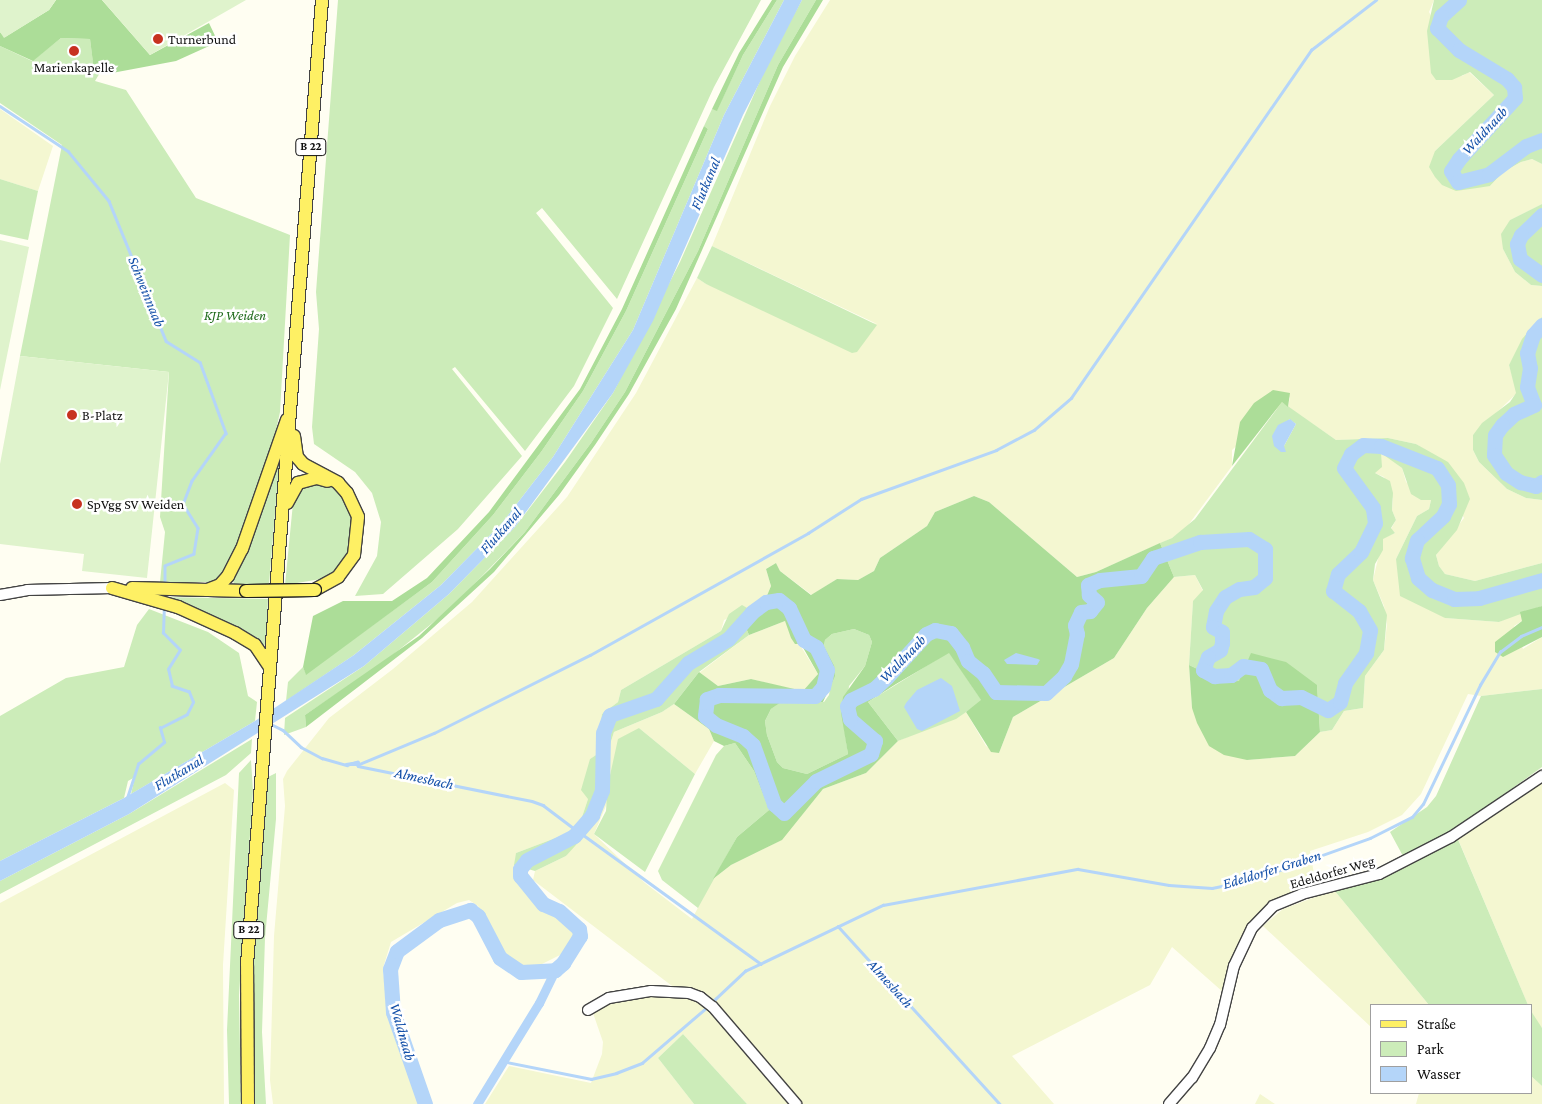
<!DOCTYPE html>
<meta charset="utf-8">
<style>
body{margin:0}
#map{position:relative;width:1542px;height:1104px;overflow:hidden;background:#fffef2;font-family:"Crimson Pro",serif}
div>[style]{position:absolute}
.farmland>*{inset:0;background:#f4f7d1}
.green>*{inset:0;background:#ccecb9}
.forest>*{inset:0;background:#acdd98}
.pitch>*{inset:0;background:#dff3cc}
.water>*{inset:0;background:#b4d5f9}
.stream>*{height:2.5px;margin:-1.25px;padding:0 1.25px;transform-origin:1.25px;border-radius:1.25px;background:#b4d5f9}
.canal>*{height:9px;margin:-4.5px;padding:0 4.5px;transform-origin:4.5px;border-radius:4.5px;background:#b4d5f9}
.river>*{height:15px;margin:-7.5px;padding:0 7.5px;transform-origin:7.5px;border-radius:7.5px;background:#b4d5f9}
.roads{filter:drop-shadow(1px 0 #434343) drop-shadow(-1px 0 #434343) drop-shadow(0 1px #434343) drop-shadow(0 -1px #434343)}
.minor>*{height:10px;margin:-5px;padding:0 5px;transform-origin:5px;border-radius:5px;background:#fff}
.major>*{height:12px;margin:-6px;padding:0 6px;transform-origin:6px;border-radius:6px;background:#fef064}
.bridges{filter:drop-shadow(1px 0 #212121) drop-shadow(-1px 0 #212121) drop-shadow(0 1px #212121) drop-shadow(0 -1px #212121)}
.major-bridge>*{height:12px;margin:-6px;padding:0 6px;transform-origin:6px;border-radius:6px;background:#fef064}
.dots>*{width:14px;height:14px;translate:-50% -50%;box-sizing:border-box;border:2px solid #fff;border-radius:50%}
span{translate:-50% -50%;white-space:nowrap;text-align:center;line-height:1.15;-webkit-text-stroke:5px #fff;paint-order:stroke}
.shield-label span{padding:1px 4px;background:#fff;border:1px solid;border-radius:4px;-webkit-text-stroke-width:0}
.shield-label{font-size:12px;color:#101010;font-weight:700}
.poi-label{font-size:14px;color:#101010}
.left{translate:0 -50%;text-align:left}
.park-label{font-size:14px;color:#206b1c;font-style:italic}
.street-label{font-size:14px;color:#101010}
.water-label{font-size:15px;color:#124fa8;font-style:italic}
.legend{position:absolute;left:1370px;top:1004px;width:162px;height:90px;box-sizing:border-box;background:#fff;border:1px solid #9f9f9f;margin:0;padding:6px 9px;list-style:none;font-size:15px;color:#101010}
.legend li{display:flex;align-items:center;gap:10px;height:25px}
.legend b{width:25px;border:1px solid #9f9f9f}
</style>
<div id="map">
<div class="farmland">
<i style="clip-path:polygon(830px 0,1434px 0,1429px 12px,1462px 76px,1469px 72px,1494px 95px,1435px 151px,1490px 186px,1503px 172px,1521px 162px,1532px 159px,1542px 164px,1542px 204px,1510px 220px,1503px 249px,1515px 272px,1531px 285px,1542px 286px,1542px 317px,1533px 326px,1509px 365px,1517px 393px,1473px 435px,1473px 450px,1479px 462px,1507px 489px,1526px 498px,1542px 500px,1542px 563px,1475px 581px,1445px 574px,1439px 566px,1436px 555px,1464px 518px,1430px 453px,1416px 444px,1388px 438px,1336px 440px,1288px 407px,1290px 397px,1232px 450px,1232px 466px,1186px 528px,1172px 538px,1096px 572px,1077px 577px,989px 502px,974px 496px,935px 512px,927px 526px,880px 558px,874px 571px,858px 580px,837px 579px,812px 595px,780px 571px,776px 563px,766px 569px,771px 586px,766px 598px,748px 613px,749px 609px,724px 620px,721px 631px,621px 690px,618px 702px,602px 714px,596px 755px,590px 759px,588px 799px,581px 820px,566px 834px,516px 853px,515px 878px,539px 906px,575px 928px,575px 936px,560px 955px,538px 966px,520px 965px,496px 945px,478px 906px,469px 900px,457px 903px,391px 942px,383px 968px,388px 1017px,419px 1104px,273px 1104px,270px 1080px,274px 936px,285px 806px,283px 779px,287px 771px,329px 718px,393px 669px,472px 602px,567px 497px,636px 393px,697px 278px,706px 284px,877px 324px,712px 246px,770px 106px,795px 56px)"></i>
<i style="clip-path:polygon(0 109px,53px 146px,38px 191px,0 179px)"></i>
<i style="clip-path:polygon(1381px 452px,1402px 468px,1406px 482px,1431px 500px,1429px 509px,1417px 516px,1396px 559px,1445px 618px,1499px 622px,1520px 612px,1523px 615px,1522px 621px,1514px 626px,1523px 649px,1542px 637px,1542px 689px,1481px 696px,1468px 694px,1421px 794px,1402px 815px,1368px 832px,1310px 851px,1316px 885px,1278px 898px,1253px 920px,1233px 960px,1223px 992px,1172px 947px,1150px 985px,1012px 1056px,1054px 1104px,747px 1104px,683px 1034px,658px 1058px,694px 1104px,485px 1104px,509px 1066px,591px 1083px,602px 1054px,603px 1042px,593px 1013px,595px 1009px,612px 1000px,676px 989px,533px 880px,535px 871px,566px 856px,607px 793px,606px 757px,614px 732px,662px 712px,674px 704px,709px 729px,714px 741px,695px 774px,639px 728px,594px 834px,645px 883px,692px 919px,713px 879px,731px 865px,781px 840px,823px 789px,866px 773px,898px 741px,966px 712px,986px 746px,999px 753px,1013px 717px,1114px 658px,1147px 608px,1174px 577px,1195px 575px,1203px 591px,1193px 602px,1189px 665px,1192px 708px,1247px 760px,1295px 756px,1320px 732px,1332px 730px,1344px 711px,1363px 708px,1365px 676px,1384px 650px,1387px 624px,1384px 606px,1373px 580px,1383px 538px,1395px 533px,1391px 529px,1396px 520px,1392px 510px,1393px 499px,1384px 477px,1375px 473px)"></i>
<i style="clip-path:polygon(785px 621px,818px 674px,803px 692px,751px 679px,718px 686px,699px 673px,749px 635px)"></i>
<i style="clip-path:polygon(1542px 781px,1542px 1028px,1535px 1022px,1458px 839px)"></i>
<i style="clip-path:polygon(225px 783px,234px 790px,223px 965px,224px 1104px,0 1104px,0 903px)"></i>
<i style="clip-path:polygon(1334px 890px,1429px 1005px,1371px 1005px,1371px 1027px,1263px 926px,1283px 909px)"></i>
<i style="clip-path:polygon(1531px 1076px,1542px 1086px,1542px 1104px,1416px 1104px,1419px 1093px,1531px 1093px)"></i>
<i style="clip-path:polygon(1260px 1094px,1275px 1104px,1255px 1104px)"></i>
</div>
<div class="green">
<i style="clip-path:polygon(338px 0,761px 0,714px 87px,617px 299px,542px 208px,536px 213px,613px 308px,574px 386px,525px 451px,455px 367px,452px 369px,522px 456px,458px 529px,383px 594px,355px 596px,377px 556px,381px 522px,372px 493px,355px 472px,314px 444px,312px 427px,319px 329px,316px 292px)"></i>
<i style="clip-path:polygon(777px 0,784px 0,724px 115px,633px 330px,553px 457px,502px 523px,441px 585px,354px 655px,286px 701px,288px 682px,303px 667px,306px 674px,432px 582px,493px 515px,541px 452px,583px 391px,626px 311px,708px 129px,704px 126px,712px 109px,717px 110px,743px 55px)"></i>
<i style="clip-path:polygon(802px 0,816px 0,778px 65px,698px 251px,625px 392px,591px 443px,525px 532px,450px 609px,385px 661px,305px 715px,306px 727px,284px 735px,285px 718px,364px 666px,449px 594px,515px 527px,565px 462px,613px 393px,680px 262px,771px 56px)"></i>
<i style="clip-path:polygon(1434px 0,1542px 0,1542px 164px,1532px 159px,1521px 162px,1503px 172px,1490px 186px,1477px 188px,1456px 191px,1442px 185px,1435px 177px,1429px 167px,1435px 151px,1494px 95px,1470px 72px,1452px 80px,1436px 80px,1431px 73px,1427px 31px)"></i>
<i style="clip-path:polygon(61px 38px,90px 39px,94px 70px,101px 71px,95px 81px,126px 90px,196px 198px,290px 235px,280px 412px,269px 462px,232px 561px,217px 582px,160px 582px,165px 532px,160px 517px,169px 372px,20px 356px,62px 145px,0 103px,0 46px,32px 61px)"></i>
<i style="clip-path:polygon(0 179px,38px 191px,28px 240px,0 234px)"></i>
<i style="clip-path:polygon(1542px 204px,1542px 286px,1531px 285px,1515px 272px,1503px 249px,1501px 234px,1510px 220px)"></i>
<i style="clip-path:polygon(712px 246px,877px 325px,857px 352px,852px 353px,706px 284px,697px 278px)"></i>
<i style="clip-path:polygon(1542px 317px,1542px 500px,1526px 498px,1507px 489px,1479px 462px,1473px 450px,1473px 435px,1482px 423px,1510px 402px,1516px 393px,1509px 365px,1522px 339px)"></i>
<i style="clip-path:polygon(evenodd,1282px 402px,1336px 440px,1388px 438px,1416px 444px,1448px 462px,1464px 483px,1470px 499px,1457px 530px,1436px 555px,1439px 566px,1445px 574px,1475px 581px,1542px 563px,1542px 606px,1499px 622px,1445px 618px,1400px 596px,1396px 559px,1417px 516px,1429px 509px,1431px 500px,1421px 500px,1411px 494px,1402px 468px,1381px 453px,1382px 467px,1375px 473px,1390px 481px,1393px 493px,1392px 510px,1396px 520px,1391px 528px,1395px 533px,1383px 539px,1383px 550px,1375px 564px,1373px 580px,1387px 615px,1384px 650px,1365px 676px,1363px 708px,1344px 711px,1332px 730px,1320px 732px,1317px 685px,1225px 682px,1189px 665px,1193px 601px,1203px 590px,1195px 575px,1174px 577px,1160px 543px,1172px 538px,1195px 519px,1282px 402px,1289px 419px,1296px 424px,1284px 446px,1289px 419px)"></i>
<i style="clip-path:polygon(280px 455px,269px 584px,234px 584px,233px 580px,258px 524px)"></i>
<i style="clip-path:polygon(306px 484px,328px 484px,342px 495px,350px 510px,352px 543px,346px 559px,327px 578px,285px 585px,293px 503px)"></i>
<i style="clip-path:polygon(161px 597px,268px 599px,266px 644px,262px 646px)"></i>
<i style="clip-path:polygon(742px 605px,749px 609px,742px 618px,749px 635px,699px 672px,674px 704px,662px 712px,614px 732px,606px 757px,607px 789px,618px 739px,639px 728px,695px 774px,645px 872px,594px 834px,606px 811px,607px 795px,594px 825px,566px 856px,535px 871px,514px 865px,516px 853px,566px 834px,581px 820px,588px 799px,581px 790px,590px 759px,596px 755px,602px 714px,618px 702px,621px 690px,721px 631px,729px 614px)"></i>
<i style="clip-path:polygon(149px 609px,208px 632px,239px 653px,248px 696px,257px 702px,255px 721px,131px 794px,135px 777px,128px 781px,124px 798px,0 861px,0 716px,66px 678px,124px 667px,137px 625px)"></i>
<i style="clip-path:polygon(854px 629px,869px 635px,872px 642px,865px 666px,849px 686px,844px 727px,848px 754px,807px 774px,783px 768px,777px 762px,767px 735px,765px 721px,771px 709px,780px 702px,824px 702px,829px 695px,834px 665px,824px 646px,825px 640px,832px 634px)"></i>
<i style="clip-path:polygon(949px 652px,982px 701px,956px 719px,898px 741px,868px 702px)"></i>
<i style="clip-path:polygon(1542px 689px,1542px 767px,1454px 830px,1528px 1005px,1429px 1005px,1334px 890px,1404px 858px,1390px 832px,1427px 807px,1436px 796px,1481px 696px)"></i>
<i style="clip-path:polygon(252px 739px,251px 753px,226px 775px,0 894px,0 881px,129px 814px)"></i>
<i style="clip-path:polygon(735px 743px,754px 771px,769px 810px,737px 837px,698px 908px,662px 880px,658px 871px,716px 755px,724px 746px)"></i>
<i style="clip-path:polygon(251px 760px,253px 791px,239px 995px,241px 1104px,229px 1104px,227px 1030px,239px 773px)"></i>
<i style="clip-path:polygon(276px 773px,276px 819px,265px 938px,262px 1032px,266px 1104px,254px 1104px,252px 980px,266px 778px)"></i>
<i style="clip-path:polygon(1531px 1011px,1542px 1028px,1542px 1086px,1531px 1076px)"></i>
<i style="clip-path:polygon(683px 1034px,747px 1104px,694px 1104px,658px 1058px)"></i>
</div>
<div class="forest">
<i style="clip-path:polygon(56px 0,102px 0,150px 55px,209px 23px,218px 42px,176px 61px,112px 73px,94px 71px,90px 39px,61px 38px,33px 61px,0 46px,0 32px,5px 37px,49px 10px)"></i>
<i style="clip-path:polygon(772px 0,777px 0,743px 55px,717px 111px,712px 109px,739px 53px)"></i>
<i style="clip-path:polygon(816px 0,823px 0,783px 67px,676px 309px,629px 394px,595px 445px,559px 495px,494px 572px,422px 638px,306px 727px,305px 715px,419px 636px,490px 569px,525px 532px,591px 443px,625px 392px,698px 251px,778px 65px)"></i>
<i style="clip-path:polygon(704px 126px,708px 129px,626px 311px,583px 391px,541px 452px,493px 515px,432px 582px,306px 675px,303px 667px,313px 616px,343px 601px,392px 601px,427px 578px,489px 512px,580px 389px,622px 309px)"></i>
<i style="clip-path:polygon(1273px 390px,1290px 393px,1288px 407px,1282px 402px,1232px 466px,1240px 422px,1254px 403px)"></i>
<i style="clip-path:polygon(evenodd,974px 496px,989px 502px,1077px 577px,1096px 572px,1160px 543px,1174px 577px,1147px 608px,1114px 658px,1013px 717px,999px 753px,991px 752px,966px 712px,981px 700px,949px 653px,896px 684px,868px 702px,898px 741px,866px 773px,823px 789px,782px 840px,731px 865px,713px 879px,737px 837px,769px 810px,754px 771px,735px 743px,724px 746px,714px 741px,709px 729px,674px 704px,699px 672px,718px 686px,751px 679px,803px 691px,818px 674px,801px 644px,795px 644px,791px 638px,785px 621px,749px 635px,742px 618px,766px 598px,771px 586px,766px 569px,776px 563px,780px 571px,811px 595px,837px 579px,858px 580px,874px 571px,880px 558px,927px 526px,935px 512px,974px 496px,854px 629px,869px 635px,872px 642px,865px 666px,843px 697px,841px 713px,848px 754px,807px 774px,783px 768px,777px 762px,767px 735px,765px 721px,771px 709px,781px 702px,823px 702px,835px 676px,834px 665px,824px 646px,825px 640px,832px 634px,854px 629px)"></i>
<i style="clip-path:polygon(1542px 606px,1542px 637px,1503px 657px,1495px 652px,1495px 642px,1522px 621px,1520px 612px)"></i>
<i style="clip-path:polygon(1251px 653px,1286px 662px,1317px 685px,1320px 732px,1295px 756px,1247px 760px,1224px 755px,1209px 746px,1197px 723px,1192px 708px,1189px 665px,1225px 682px,1239px 681px)"></i>
</div>
<div class="pitch">
<i style="clip-path:polygon(0 0,56px 0,49px 10px,4px 38px,0 32px)"></i>
<i style="clip-path:polygon(102px 0,246px 0,150px 55px)"></i>
<i style="clip-path:polygon(0 240px,29px 247px,0 390px)"></i>
<i style="clip-path:polygon(20px 356px,169px 372px,147px 578px,82px 571px,84px 554px,0 544px,0 464px)"></i>
</div>
<div class="water">
<i style="clip-path:polygon(784px 0,802px 0,743px 115px,653px 321px,613px 393px,515px 527px,449px 594px,364px 666px,129px 814px,0 881px,0 861px,124px 798px,255px 721px,354px 655px,441px 585px,502px 523px,553px 457px,633px 330px,724px 115px)"></i>
<i style="clip-path:polygon(1290px 419px,1296px 424px,1284px 446px,1286px 452px,1281px 452px,1274px 446px,1272px 436px,1278px 425px)"></i>
<i style="clip-path:polygon(1016px 653px,1038px 659px,1040px 660px,1037px 665px,1007px 664px,1004px 660px)"></i>
<i style="clip-path:polygon(941px 678px,952px 686px,960px 711px,922px 731px,917px 729px,904px 707px,906px 703px,917px 690px)"></i>
</div>
<div class="stream">
<i style="left:0;top:106px;width:82px;rotate:33.5deg"></i>
<i style="left:68px;top:151px;width:65px;rotate:50.6deg"></i>
<i style="left:109px;top:201px;width:151px;rotate:67.8deg"></i>
<i style="left:166px;top:341px;width:40px;rotate:32deg"></i>
<i style="left:200px;top:362px;width:76px;rotate:69.9deg"></i>
<i style="left:226px;top:433px;width:59px;rotate:125.3deg"></i>
<i style="left:192px;top:481px;width:25px;rotate:111deg"></i>
<i style="left:183px;top:504px;width:28px;rotate:58deg"></i>
<i style="left:198px;top:528px;width:26px;rotate:99deg"></i>
<i style="left:194px;top:554px;width:31px;rotate:158deg"></i>
<i style="left:165px;top:566px;width:18px;rotate:90deg"></i>
<i style="left:273px;top:725px;width:11px;rotate:27deg"></i>
<i style="left:283px;top:730px;width:25px;rotate:43deg"></i>
<i style="left:301px;top:747px;width:24px;rotate:28deg"></i>
<i style="left:322px;top:758px;width:26px;rotate:16deg"></i>
<i style="left:346px;top:764px;width:12px;rotate:-9deg"></i>
<i style="left:358px;top:762px;width:9px;rotate:162deg"></i>
<i style="left:349px;top:765px;width:8px"></i>
<i style="left:357px;top:765px;width:83px;rotate:-22.6deg"></i>
<i style="left:434px;top:733px;width:174px;rotate:-26.6deg"></i>
<i style="left:590px;top:655px;width:250px;rotate:-29.2deg"></i>
<i style="left:808px;top:533px;width:63px;rotate:-32.7deg"></i>
<i style="left:861px;top:499px;width:144px;rotate:-19.9deg"></i>
<i style="left:996px;top:450px;width:43px;rotate:-27.8deg"></i>
<i style="left:1034px;top:430px;width:49px;rotate:-40.9deg"></i>
<i style="left:1071px;top:398px;width:423px;rotate:-55.4deg"></i>
<i style="left:1311px;top:50px;width:82px;rotate:-37.6deg"></i>
<i style="left:358px;top:766px;width:177px;rotate:11.4deg"></i>
<i style="left:532px;top:801px;width:12px;rotate:20deg"></i>
<i style="left:543px;top:805px;width:41px;rotate:37.1deg"></i>
<i style="left:127px;top:798px;width:36px;rotate:-72deg"></i>
<i style="left:138px;top:764px;width:34px;rotate:-40deg"></i>
<i style="left:164px;top:742px;width:15px;rotate:-106deg"></i>
<i style="left:160px;top:728px;width:30px;rotate:-27deg"></i>
<i style="left:187px;top:714px;width:13px;rotate:-63deg"></i>
<i style="left:193px;top:702px;width:11px;rotate:-112deg"></i>
<i style="left:189px;top:692px;width:18px;rotate:-161deg"></i>
<i style="left:172px;top:686px;width:17px;rotate:-103deg"></i>
<i style="left:168px;top:669px;width:22px;rotate:-58deg"></i>
<i style="left:180px;top:650px;width:24px;rotate:-135deg"></i>
<i style="left:163px;top:633px;width:26px;rotate:-88deg"></i>
<i style="left:578px;top:831px;width:226px;rotate:36deg"></i>
<i style="left:838px;top:926px;width:241px;rotate:47.7deg"></i>
<i style="left:711px;top:1003px;width:47px;rotate:-43.3deg"></i>
<i style="left:745px;top:971px;width:153px;rotate:-25.6deg"></i>
<i style="left:883px;top:905px;width:198px;rotate:-10.5deg"></i>
<i style="left:1078px;top:869px;width:92px;rotate:10deg"></i>
<i style="left:1169px;top:885px;width:43px;rotate:4deg"></i>
<i style="left:1212px;top:888px;width:44px;rotate:-11.8deg"></i>
<i style="left:1255px;top:879px;width:122px;rotate:-19.6deg"></i>
<i style="left:1370px;top:838px;width:47px;rotate:-26.6deg"></i>
<i style="left:1412px;top:817px;width:17px;rotate:-50deg"></i>
<i style="left:1423px;top:804px;width:132px;rotate:-64.4deg"></i>
<i style="left:1480px;top:685px;width:39px;rotate:-59deg"></i>
<i style="left:1500px;top:652px;width:26px;rotate:-37deg"></i>
<i style="left:1521px;top:636px;width:23px;rotate:-23deg"></i>
<i style="left:502px;top:1061px;width:91px;rotate:11.4deg"></i>
<i style="left:591px;top:1079px;width:26px;rotate:-13deg"></i>
<i style="left:616px;top:1073px;width:28px;rotate:-21deg"></i>
<i style="left:642px;top:1063px;width:86px;rotate:-40.7deg"></i>
</div>
<div class="canal">
<i style="left:477px;top:1104px;width:119px;rotate:-58.5deg"></i>
<i style="left:539px;top:1003px;width:37px;rotate:-64deg"></i>
</div>
<div class="river">
<i style="left:1459px;top:0;width:24px;rotate:138deg"></i>
<i style="left:1441px;top:16px;width:13px;rotate:108deg"></i>
<i style="left:1437px;top:28px;width:31px;rotate:45deg"></i>
<i style="left:1459px;top:50px;width:56px;rotate:31.1deg"></i>
<i style="left:1507px;top:79px;width:11px;rotate:49deg"></i>
<i style="left:1514px;top:87px;width:11px;rotate:85deg"></i>
<i style="left:1515px;top:98px;width:83px;rotate:132.6deg"></i>
<i style="left:1459px;top:159px;width:14px;rotate:124deg"></i>
<i style="left:1451px;top:171px;width:13px;rotate:58deg"></i>
<i style="left:1458px;top:182px;width:32px;rotate:-14deg"></i>
<i style="left:1489px;top:174px;width:46px;rotate:-37.1deg"></i>
<i style="left:1526px;top:146px;width:17px;rotate:-21deg"></i>
<i style="left:1542px;top:215px;width:29px;rotate:136deg"></i>
<i style="left:1521px;top:235px;width:10px;rotate:114deg"></i>
<i style="left:1517px;top:244px;width:15px;rotate:79deg"></i>
<i style="left:1520px;top:259px;width:27px;rotate:36deg"></i>
<i style="left:1542px;top:325px;width:13px;rotate:132deg"></i>
<i style="left:1533px;top:335px;width:19px;rotate:108deg"></i>
<i style="left:1527px;top:353px;width:15px;rotate:79deg"></i>
<i style="left:1530px;top:368px;width:19px;rotate:99deg"></i>
<i style="left:1527px;top:387px;width:19px;rotate:69deg"></i>
<i style="left:1534px;top:405px;width:22px;rotate:156deg"></i>
<i style="left:1514px;top:414px;width:16px;rotate:137deg"></i>
<i style="left:1502px;top:425px;width:12px;rotate:125deg"></i>
<i style="left:1495px;top:435px;width:20px;rotate:93deg"></i>
<i style="left:1494px;top:455px;width:22px;rotate:56deg"></i>
<i style="left:1506px;top:473px;width:17px;rotate:33deg"></i>
<i style="left:1520px;top:482px;width:16px;rotate:14deg"></i>
<i style="left:1536px;top:486px;width:7px;rotate:-34deg"></i>
<i style="left:425px;top:1104px;width:97px;rotate:-109.2deg"></i>
<i style="left:393px;top:1012px;width:43px;rotate:-94deg"></i>
<i style="left:390px;top:969px;width:19px;rotate:-69deg"></i>
<i style="left:397px;top:951px;width:52px;rotate:-36.4deg"></i>
<i style="left:439px;top:920px;width:33px;rotate:-18deg"></i>
<i style="left:470px;top:910px;width:10px;rotate:37deg"></i>
<i style="left:478px;top:916px;width:47px;rotate:62.4deg"></i>
<i style="left:500px;top:958px;width:25px;rotate:34deg"></i>
<i style="left:521px;top:972px;width:34px;rotate:-3deg"></i>
<i style="left:555px;top:970px;width:11px;rotate:-41deg"></i>
<i style="left:563px;top:963px;width:32px;rotate:-58deg"></i>
<i style="left:580px;top:936px;width:7px;rotate:-98deg"></i>
<i style="left:579px;top:929px;width:27px;rotate:-138deg"></i>
<i style="left:559px;top:911px;width:17px;rotate:-156deg"></i>
<i style="left:543px;top:904px;width:36px;rotate:-129deg"></i>
<i style="left:520px;top:876px;width:7px;rotate:-90deg"></i>
<i style="left:520px;top:869px;width:11px;rotate:-52deg"></i>
<i style="left:527px;top:860px;width:53px;rotate:-27.1deg"></i>
<i style="left:574px;top:836px;width:28px;rotate:-49deg"></i>
<i style="left:592px;top:815px;width:27px;rotate:-68deg"></i>
<i style="left:602px;top:790px;width:57px;rotate:-89deg"></i>
<i style="left:603px;top:733px;width:19px;rotate:-69deg"></i>
<i style="left:610px;top:715px;width:49px;rotate:-19.2deg"></i>
<i style="left:656px;top:699px;width:48px;rotate:-48.4deg"></i>
<i style="left:688px;top:663px;width:47px;rotate:-31deg"></i>
<i style="left:728px;top:639px;width:36px;rotate:-48deg"></i>
<i style="left:752px;top:612px;width:17px;rotate:-36deg"></i>
<i style="left:766px;top:602px;width:13px;rotate:-9deg"></i>
<i style="left:779px;top:600px;width:13px;rotate:39deg"></i>
<i style="left:789px;top:608px;width:35px;rotate:65deg"></i>
<i style="left:804px;top:640px;width:14px;rotate:30deg"></i>
<i style="left:816px;top:647px;width:25px;rotate:64deg"></i>
<i style="left:827px;top:670px;width:17px;rotate:103deg"></i>
<i style="left:823px;top:687px;width:12px;rotate:132deg"></i>
<i style="left:815px;top:696px;width:96px;rotate:-179.4deg"></i>
<i style="left:719px;top:695px;width:13px;rotate:162deg"></i>
<i style="left:707px;top:699px;width:17px;rotate:97deg"></i>
<i style="left:705px;top:716px;width:14px;rotate:39deg"></i>
<i style="left:716px;top:725px;width:29px;rotate:22deg"></i>
<i style="left:743px;top:736px;width:13px;rotate:42deg"></i>
<i style="left:753px;top:745px;width:63px;rotate:70.4deg"></i>
<i style="left:774px;top:804px;width:13px;rotate:42deg"></i>
<i style="left:784px;top:813px;width:45px;rotate:-45deg"></i>
<i style="left:816px;top:781px;width:61px;rotate:-26.1deg"></i>
<i style="left:871px;top:754px;width:14px;rotate:-73deg"></i>
<i style="left:875px;top:741px;width:33px;rotate:-139deg"></i>
<i style="left:850px;top:719px;width:13px;rotate:-103deg"></i>
<i style="left:847px;top:706px;width:7px;rotate:-56deg"></i>
<i style="left:851px;top:700px;width:25px;rotate:-26deg"></i>
<i style="left:874px;top:689px;width:16px;rotate:-43deg"></i>
<i style="left:886px;top:678px;width:59px;rotate:-47.7deg"></i>
<i style="left:926px;top:634px;width:10px;rotate:-24deg"></i>
<i style="left:935px;top:630px;width:16px;rotate:11deg"></i>
<i style="left:951px;top:633px;width:18px;rotate:52deg"></i>
<i style="left:962px;top:647px;width:15px;rotate:67deg"></i>
<i style="left:968px;top:661px;width:19px;rotate:39deg"></i>
<i style="left:983px;top:673px;width:23px;rotate:56deg"></i>
<i style="left:996px;top:692px;width:50px;rotate:1.1deg"></i>
<i style="left:1046px;top:693px;width:25px;rotate:-43deg"></i>
<i style="left:1064px;top:676px;width:14px;rotate:-60deg"></i>
<i style="left:1071px;top:664px;width:31px;rotate:-79deg"></i>
<i style="left:1077px;top:634px;width:9px;rotate:-103deg"></i>
<i style="left:1075px;top:625px;width:14px;rotate:-65deg"></i>
<i style="left:1081px;top:612px;width:9px;rotate:-6deg"></i>
<i style="left:1090px;top:611px;width:11px;rotate:-52deg"></i>
<i style="left:1097px;top:602px;width:11px;rotate:-139deg"></i>
<i style="left:1089px;top:595px;width:10px;rotate:-96deg"></i>
<i style="left:1088px;top:585px;width:13px;rotate:-23deg"></i>
<i style="left:1100px;top:580px;width:41px;rotate:-5.6deg"></i>
<i style="left:1141px;top:576px;width:22px;rotate:-56deg"></i>
<i style="left:1153px;top:558px;width:50px;rotate:-18.8deg"></i>
<i style="left:1200px;top:542px;width:49px;rotate:-3.5deg"></i>
<i style="left:1249px;top:539px;width:19px;rotate:32deg"></i>
<i style="left:1265px;top:549px;width:29px;rotate:90deg"></i>
<i style="left:1265px;top:578px;width:14px;rotate:141deg"></i>
<i style="left:1254px;top:587px;width:15px;rotate:172deg"></i>
<i style="left:1239px;top:589px;width:16px;rotate:150deg"></i>
<i style="left:1225px;top:597px;width:17px;rotate:123deg"></i>
<i style="left:1216px;top:611px;width:16px;rotate:101deg"></i>
<i style="left:1213px;top:627px;width:10px;rotate:29deg"></i>
<i style="left:1222px;top:632px;width:11px;rotate:90deg"></i>
<i style="left:1222px;top:643px;width:7px;rotate:106deg"></i>
<i style="left:1220px;top:650px;width:14px;rotate:150deg"></i>
<i style="left:1208px;top:657px;width:14px;rotate:111deg"></i>
<i style="left:1203px;top:670px;width:13px;rotate:29deg"></i>
<i style="left:1214px;top:676px;width:17px;rotate:-3deg"></i>
<i style="left:1231px;top:675px;width:15px;rotate:-37deg"></i>
<i style="left:1243px;top:666px;width:18px;rotate:9deg"></i>
<i style="left:1261px;top:669px;width:23px;rotate:67deg"></i>
<i style="left:1270px;top:690px;width:14px;rotate:36deg"></i>
<i style="left:1281px;top:698px;width:20px;rotate:-3deg"></i>
<i style="left:1301px;top:697px;width:30px;rotate:26deg"></i>
<i style="left:1328px;top:710px;width:14px;rotate:-34deg"></i>
<i style="left:1340px;top:702px;width:20px;rotate:-75deg"></i>
<i style="left:1345px;top:683px;width:37px;rotate:-55deg"></i>
<i style="left:1366px;top:653px;width:23px;rotate:-80deg"></i>
<i style="left:1370px;top:630px;width:22px;rotate:-120deg"></i>
<i style="left:1359px;top:611px;width:33px;rotate:-142deg"></i>
<i style="left:1333px;top:591px;width:18px;rotate:-74deg"></i>
<i style="left:1338px;top:574px;width:32px;rotate:-44deg"></i>
<i style="left:1361px;top:552px;width:32px;rotate:-64deg"></i>
<i style="left:1375px;top:523px;width:15px;rotate:-98deg"></i>
<i style="left:1373px;top:508px;width:49px;rotate:-125.9deg"></i>
<i style="left:1344px;top:468px;width:16px;rotate:-63deg"></i>
<i style="left:1351px;top:454px;width:15px;rotate:-37deg"></i>
<i style="left:1363px;top:445px;width:18px;rotate:3deg"></i>
<i style="left:1381px;top:446px;width:60px;rotate:21.4deg"></i>
<i style="left:1437px;top:468px;width:20px;rotate:57deg"></i>
<i style="left:1448px;top:485px;width:19px;rotate:87deg"></i>
<i style="left:1449px;top:504px;width:13px;rotate:117deg"></i>
<i style="left:1443px;top:516px;width:35px;rotate:137deg"></i>
<i style="left:1417px;top:540px;width:19px;rotate:106deg"></i>
<i style="left:1412px;top:558px;width:21px;rotate:73deg"></i>
<i style="left:1418px;top:578px;width:18px;rotate:41deg"></i>
<i style="left:1432px;top:590px;width:24px;rotate:22deg"></i>
<i style="left:1454px;top:599px;width:25px;rotate:-2deg"></i>
<i style="left:1479px;top:598px;width:66px;rotate:-15.9deg"></i>
</div>
<div class="roads">
<div class="minor">
<i style="left:0;top:595px;width:27px;rotate:-10deg"></i>
<i style="left:27px;top:590px;width:85px;rotate:-1.3deg"></i>
<i style="left:588px;top:1010px;width:24px;rotate:-30deg"></i>
<i style="left:609px;top:998px;width:43px;rotate:-9.5deg"></i>
<i style="left:651px;top:991px;width:38px;rotate:3deg"></i>
<i style="left:689px;top:993px;width:12px;rotate:20deg"></i>
<i style="left:700px;top:997px;width:16px;rotate:38deg"></i>
<i style="left:713px;top:1007px;width:128px;rotate:49.4deg"></i>
<i style="left:1169px;top:1104px;width:35px;rotate:-49deg"></i>
<i style="left:1192px;top:1078px;width:35px;rotate:-59deg"></i>
<i style="left:1210px;top:1048px;width:25px;rotate:-67deg"></i>
<i style="left:1220px;top:1025px;width:61px;rotate:-76.7deg"></i>
<i style="left:1234px;top:966px;width:42px;rotate:-64.7deg"></i>
<i style="left:1252px;top:928px;width:30px;rotate:-46deg"></i>
<i style="left:1273px;top:906px;width:31px;rotate:-22deg"></i>
<i style="left:1302px;top:894px;width:80px;rotate:-14.6deg"></i>
<i style="left:1379px;top:874px;width:81px;rotate:-27.2deg"></i>
<i style="left:1451px;top:837px;width:110px;rotate:-33.8deg"></i>
</div>
<div class="major">
<i style="left:294px;top:436px;width:21px;rotate:82deg"></i>
<i style="left:297px;top:457px;width:9px;rotate:49deg"></i>
<i style="left:303px;top:464px;width:40px;rotate:28deg"></i>
<i style="left:338px;top:483px;width:13px;rotate:48deg"></i>
<i style="left:347px;top:493px;width:26px;rotate:65deg"></i>
<i style="left:358px;top:517px;width:38px;rotate:96deg"></i>
<i style="left:354px;top:555px;width:27px;rotate:126deg"></i>
<i style="left:338px;top:577px;width:26px;rotate:151deg"></i>
<i style="left:287px;top:503px;width:23px;rotate:-61deg"></i>
<i style="left:298px;top:483px;width:20px;rotate:-15deg"></i>
<i style="left:317px;top:478px;width:11px;rotate:15deg"></i>
<i style="left:112px;top:588px;width:69px;rotate:16.1deg"></i>
<i style="left:178px;top:607px;width:63px;rotate:24.5deg"></i>
<i style="left:235px;top:633px;width:23px;rotate:31deg"></i>
<i style="left:255px;top:645px;width:27px;rotate:56deg"></i>
<i style="left:132px;top:588px;width:114px;rotate:1.5deg"></i>
<i style="left:207px;top:590px;width:14px;rotate:-21deg"></i>
<i style="left:220px;top:585px;width:12px;rotate:-48deg"></i>
<i style="left:228px;top:576px;width:30px;rotate:-63deg"></i>
<i style="left:242px;top:549px;width:137px;rotate:-70.8deg"></i>
<i style="left:248px;top:1104px;width:140px;rotate:-90.4deg"></i>
<i style="left:247px;top:964px;width:967px;rotate:-85.55deg"></i>
</div>
</div>
<div class="bridges">
<div class="major-bridge">
<i style="left:246px;top:591px;width:69px;rotate:-0.8deg"></i>
</div>
</div>
<div class="dots">
<i style="left:158px;top:39px;background:#c73220"></i>
<i style="left:74px;top:51px;background:#c73220"></i>
<i style="left:72px;top:415px;background:#c73220"></i>
<i style="left:77px;top:504px;background:#c73220"></i>
</div>
<div class="shield-label">
<span style="left:311px;top:147px">B 22</span>
<span style="left:249px;top:930px">B 22</span>
</div>
<div class="poi-label">
<span class="left" style="left:168px;top:39px">Turnerbund</span>
<span style="left:74px;top:67px">Marienkapelle</span>
<span class="left" style="left:82px;top:415px">B-Platz</span>
<span class="left" style="left:87px;top:504px">SpVgg SV Weiden</span>
</div>
<div class="park-label">
<span style="left:235px;top:315px">KJP Weiden</span>
</div>
<div class="street-label">
<span style="left:1332px;top:872px;rotate:-16deg">Edeldorfer Weg</span>
</div>
<div class="water-label">
<span style="left:1485px;top:131px;rotate:-47deg">Waldnaab</span>
<span style="left:706px;top:184px;rotate:-67deg">Flutkanal</span>
<span style="left:146px;top:292px;rotate:68deg">Schweinnaab</span>
<span style="left:501px;top:531px;rotate:-49deg">Flutkanal</span>
<span style="left:903px;top:659px;rotate:-46deg">Waldnaab</span>
<span style="left:179px;top:773px;rotate:-31deg">Flutkanal</span>
<span style="left:424px;top:779px;rotate:12deg">Almesbach</span>
<span style="left:1272px;top:870px;rotate:-17deg">Edeldorfer Graben</span>
<span style="left:890px;top:984px;rotate:48deg">Almesbach</span>
<span style="left:402px;top:1032px;rotate:74deg">Waldnaab</span>
</div>
<ul class="legend">
<li><b style="height:6px;background:#fef064"></b>Straße</li>
<li><b style="height:14px;background:#ccecb9"></b>Park</li>
<li><b style="height:14px;background:#b4d5f9"></b>Wasser</li>
</ul>
</div>
